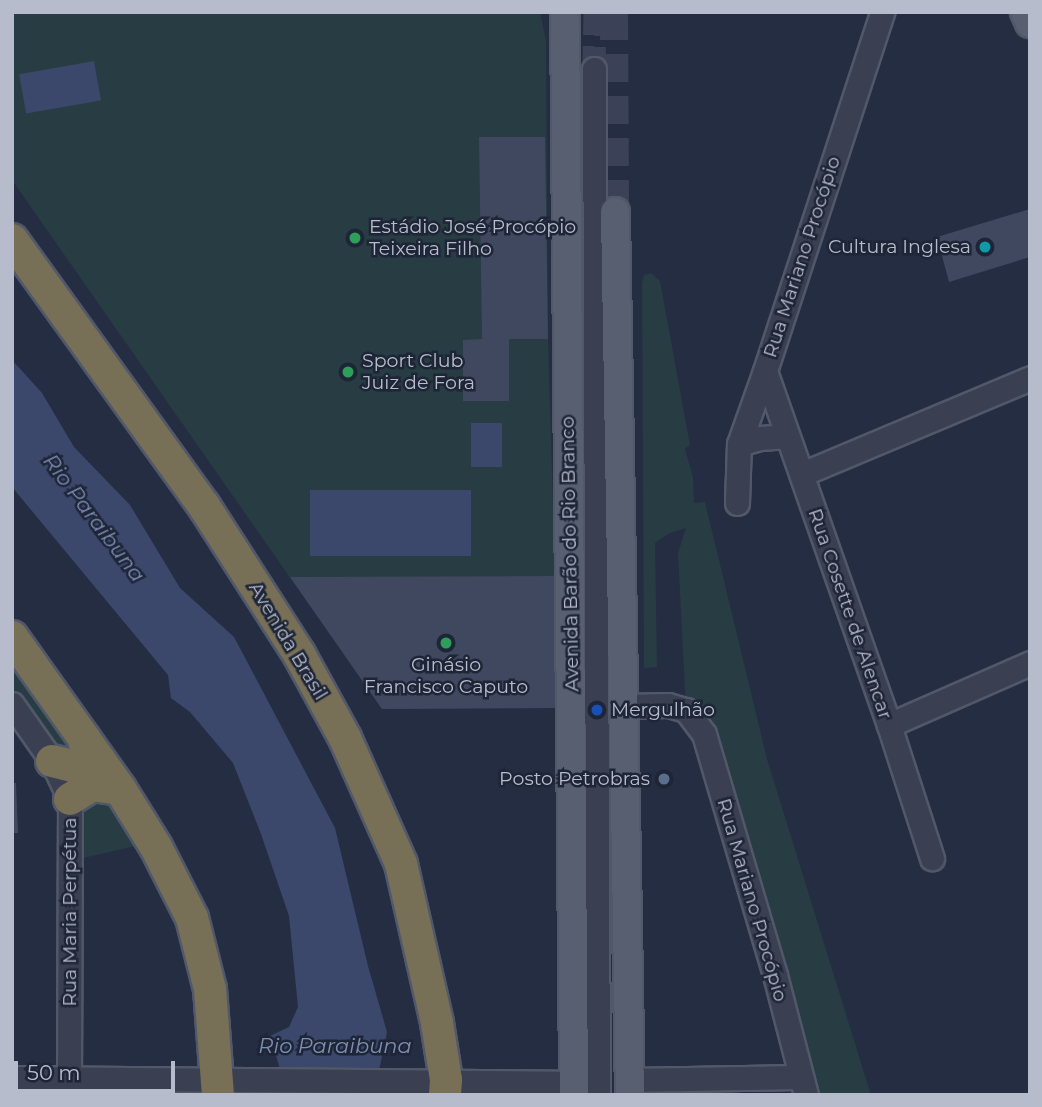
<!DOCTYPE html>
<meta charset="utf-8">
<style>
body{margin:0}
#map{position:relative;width:1042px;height:1107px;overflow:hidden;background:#252d42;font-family:Montserrat,sans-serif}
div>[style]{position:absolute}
.green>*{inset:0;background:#273c43}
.water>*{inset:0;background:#3b486b;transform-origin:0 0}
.building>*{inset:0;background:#3f485f}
.minor-tunnel>*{height:23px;margin-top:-11.5px;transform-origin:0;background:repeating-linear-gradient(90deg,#3b4257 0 23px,transparent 0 34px)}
.major-tunnel>*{height:28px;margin-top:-14px;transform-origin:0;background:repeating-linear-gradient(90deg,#3b4257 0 28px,transparent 0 42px)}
.roads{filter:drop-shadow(2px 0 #515869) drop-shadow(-2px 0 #515869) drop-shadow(0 2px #515869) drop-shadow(0 -2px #515869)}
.minor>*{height:23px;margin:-11.5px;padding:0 11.5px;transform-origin:11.5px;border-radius:11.5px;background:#3a4051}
.major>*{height:28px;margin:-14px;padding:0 14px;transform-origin:14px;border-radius:14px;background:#585f71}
.highway>*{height:32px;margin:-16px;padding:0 16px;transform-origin:16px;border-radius:16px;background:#776f56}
.dots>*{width:19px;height:19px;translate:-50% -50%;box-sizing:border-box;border:4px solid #1e2537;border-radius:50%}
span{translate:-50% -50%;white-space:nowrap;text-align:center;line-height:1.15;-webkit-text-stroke:5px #1e2537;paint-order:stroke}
.poi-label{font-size:19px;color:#b6bccb}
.left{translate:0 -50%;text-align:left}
.right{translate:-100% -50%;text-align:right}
.street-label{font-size:19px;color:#b6bccb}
.water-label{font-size:21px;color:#7d8db3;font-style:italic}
.frame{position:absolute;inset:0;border:14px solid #b6bccb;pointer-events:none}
.scale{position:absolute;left:14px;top:1061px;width:161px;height:32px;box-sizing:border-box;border:4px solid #b6bccb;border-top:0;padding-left:9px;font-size:21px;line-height:24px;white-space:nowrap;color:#b6bccb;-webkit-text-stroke:5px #1e2537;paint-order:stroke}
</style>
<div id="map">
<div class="green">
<i style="clip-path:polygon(12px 12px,540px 12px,546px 41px,548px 339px,559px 708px,382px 709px,12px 180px)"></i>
<i style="clip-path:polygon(651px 273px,660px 281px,690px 445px,685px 449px,693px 477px,694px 503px,705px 502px,767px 759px,871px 1095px,806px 1095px,686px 710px,678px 553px,686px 528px,670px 533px,655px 543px,657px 667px,644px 668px,642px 283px,644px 275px)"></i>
<i style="clip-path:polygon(12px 636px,84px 738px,72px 766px,12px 704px)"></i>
<i style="clip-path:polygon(92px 785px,153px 842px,70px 861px,70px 799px)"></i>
</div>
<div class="water">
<i style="left:94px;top:61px;width:40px;height:76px;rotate:80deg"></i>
<i style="clip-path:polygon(12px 360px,42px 393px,74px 447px,130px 505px,180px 588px,234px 637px,335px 828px,368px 966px,387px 1032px,374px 1095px,288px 1095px,270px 1036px,289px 1027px,298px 1007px,289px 916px,261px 834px,233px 763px,190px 712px,171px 698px,168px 675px,12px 487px)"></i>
<i style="left:471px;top:423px;width:31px;height:44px"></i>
<i style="left:310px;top:490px;width:161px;height:66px"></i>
</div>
<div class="building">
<i style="clip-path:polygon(479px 137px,545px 137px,548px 339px,509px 339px,509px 401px,463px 401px,463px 340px,482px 339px)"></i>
<i style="clip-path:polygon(1030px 209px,1030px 257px,949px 282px,937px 237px)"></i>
<i style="clip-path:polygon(555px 576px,559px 708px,382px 709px,290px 577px)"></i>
<i style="clip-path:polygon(12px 783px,16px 783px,18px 833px,12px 833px)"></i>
</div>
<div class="minor-tunnel">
<i style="left:594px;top:69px;width:57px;rotate:-89deg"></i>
</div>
<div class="major-tunnel">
<i style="left:614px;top:12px;width:200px;rotate:89.7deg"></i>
</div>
<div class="roads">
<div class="minor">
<i style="left:594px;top:69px;width:1026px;rotate:89.78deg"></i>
<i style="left:765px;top:371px;width:375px;rotate:70.7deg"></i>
<i style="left:889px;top:725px;width:140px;rotate:72.1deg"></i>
<i style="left:739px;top:444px;width:22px;rotate:-16deg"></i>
<i style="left:760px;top:438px;width:26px;rotate:-4deg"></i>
<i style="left:802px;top:474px;width:247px;rotate:-22.8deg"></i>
<i style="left:737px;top:503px;width:59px;rotate:-88.1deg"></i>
<i style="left:739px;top:444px;width:77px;rotate:-70.4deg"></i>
<i style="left:765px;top:371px;width:378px;rotate:-71.9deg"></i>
<i style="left:12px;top:704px;width:70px;rotate:54.9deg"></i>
<i style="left:52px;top:761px;width:42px;rotate:64.7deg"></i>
<i style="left:70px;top:799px;width:296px;rotate:90.2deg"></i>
<i style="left:625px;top:706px;width:43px;rotate:-1.3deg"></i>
<i style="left:668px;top:705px;width:19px;rotate:16deg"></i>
<i style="left:686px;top:710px;width:30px;rotate:53deg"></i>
<i style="left:704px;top:734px;width:251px;rotate:73.6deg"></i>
<i style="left:775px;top:975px;width:124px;rotate:75.5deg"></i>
<i style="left:889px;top:725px;width:154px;rotate:-23.7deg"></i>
<i style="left:12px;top:1078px;width:578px;rotate:0.5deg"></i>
<i style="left:630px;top:1080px;width:169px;rotate:-1deg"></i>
</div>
<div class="major">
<i style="left:565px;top:12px;width:1083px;rotate:89.52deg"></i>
<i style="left:1025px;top:12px;width:12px;rotate:66deg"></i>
<i style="left:615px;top:212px;width:883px;rotate:89.03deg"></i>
</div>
<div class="highway">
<i style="left:12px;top:240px;width:328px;rotate:54.2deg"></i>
<i style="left:204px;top:506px;width:176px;rotate:57.3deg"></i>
<i style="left:299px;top:654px;width:96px;rotate:61.3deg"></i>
<i style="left:345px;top:738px;width:138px;rotate:66deg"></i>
<i style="left:401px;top:864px;width:163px;rotate:77.2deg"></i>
<i style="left:437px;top:1023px;width:58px;rotate:81deg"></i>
<i style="left:446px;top:1080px;width:15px;rotate:94deg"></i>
<i style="left:12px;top:637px;width:186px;rotate:54.6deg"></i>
<i style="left:120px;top:789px;width:68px;rotate:58.2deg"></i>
<i style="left:156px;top:847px;width:80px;rotate:63.1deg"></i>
<i style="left:192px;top:918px;width:73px;rotate:75.8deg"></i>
<i style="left:210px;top:989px;width:106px;rotate:85.7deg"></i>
<i style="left:52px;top:761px;width:21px;rotate:14deg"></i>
<i style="left:72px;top:766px;width:11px;rotate:-22deg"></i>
<i style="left:82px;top:762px;width:12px;rotate:-70deg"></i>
<i style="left:86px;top:751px;width:13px;rotate:-99deg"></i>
<i style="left:70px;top:799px;width:26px;rotate:-32deg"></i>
<i style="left:92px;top:785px;width:28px;rotate:8deg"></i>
</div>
</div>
<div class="dots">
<i style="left:355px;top:238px;background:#2e9e5b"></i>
<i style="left:985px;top:247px;background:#0f9aa8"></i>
<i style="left:348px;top:372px;background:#2e9e5b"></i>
<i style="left:446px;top:643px;background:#2e9e5b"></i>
<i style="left:597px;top:710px;background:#1a4fb4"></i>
<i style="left:664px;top:779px;background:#5c6f8a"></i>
</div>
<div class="poi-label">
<span class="left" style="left:369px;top:238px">Estádio José Procópio<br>Teixeira Filho</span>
<span class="right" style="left:971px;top:247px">Cultura Inglesa</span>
<span class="left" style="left:362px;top:372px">Sport Club<br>Juiz de Fora</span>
<span style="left:446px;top:676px">Ginásio<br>Francisco Caputo</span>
<span class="left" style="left:611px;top:710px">Mergulhão</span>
<span class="right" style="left:650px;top:779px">Posto Petrobras</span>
</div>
<div class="street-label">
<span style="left:802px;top:257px;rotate:-72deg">Rua Mariano Procópio</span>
<span style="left:570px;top:554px;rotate:-91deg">Avenida Barão do Rio Branco</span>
<span style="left:850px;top:614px;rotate:71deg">Rua Cosette de Alencar</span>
<span style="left:288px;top:641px;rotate:59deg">Avenida Brasil</span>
<span style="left:752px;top:900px;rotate:74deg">Rua Mariano Procópio</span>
<span style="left:70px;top:912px;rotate:-90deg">Rua Maria Perpétua</span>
</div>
<div class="water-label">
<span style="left:94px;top:518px;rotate:53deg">Rio Paraibuna</span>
<span style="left:335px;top:1046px">Rio Paraibuna</span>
</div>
<div class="frame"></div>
<div class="scale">50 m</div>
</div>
